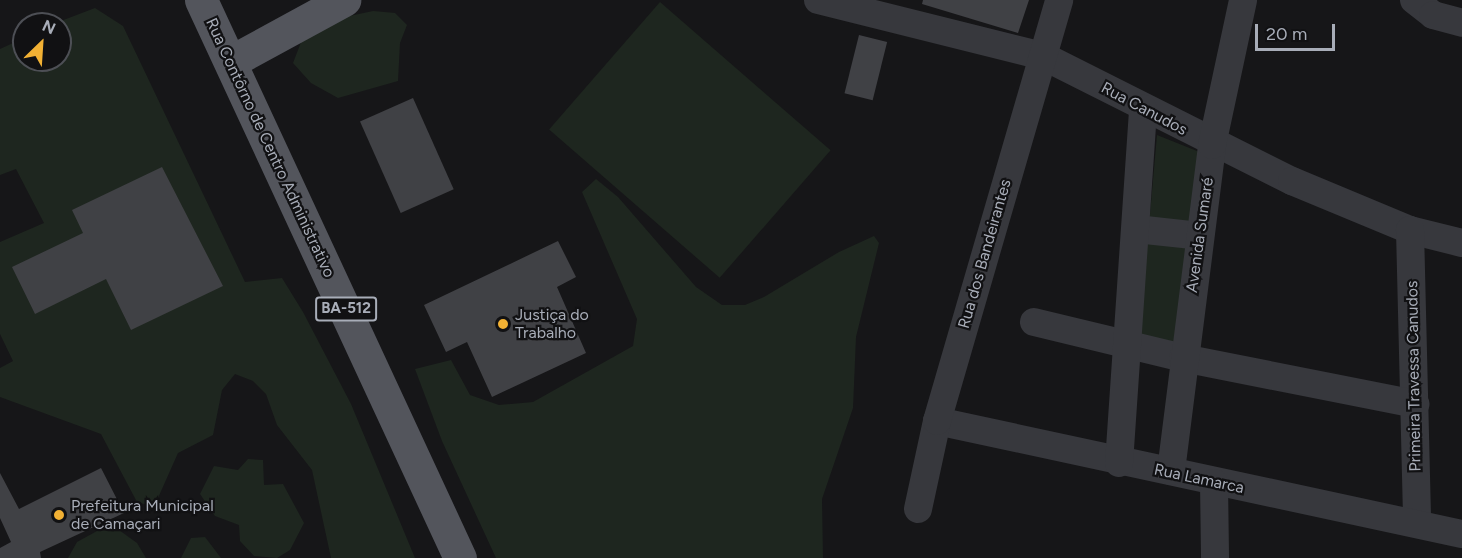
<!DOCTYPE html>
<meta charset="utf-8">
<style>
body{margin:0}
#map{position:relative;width:1462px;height:558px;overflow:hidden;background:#161618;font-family:Figtree,sans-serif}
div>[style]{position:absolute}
.green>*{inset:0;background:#1e261f;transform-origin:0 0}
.building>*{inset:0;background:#404145;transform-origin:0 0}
.minor>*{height:28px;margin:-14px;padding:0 14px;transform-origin:14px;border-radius:14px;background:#37383d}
.primary>*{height:33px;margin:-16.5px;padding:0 16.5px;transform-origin:16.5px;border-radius:16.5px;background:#53555c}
.dots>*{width:16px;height:16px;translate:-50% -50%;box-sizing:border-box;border:3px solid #111113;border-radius:50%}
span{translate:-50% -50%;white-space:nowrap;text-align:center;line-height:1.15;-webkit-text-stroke:4.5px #111113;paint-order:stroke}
.shield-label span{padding:2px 4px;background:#111113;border:2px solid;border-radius:4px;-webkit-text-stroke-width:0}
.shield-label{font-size:15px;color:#a8adb8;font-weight:700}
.street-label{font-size:16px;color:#a8adb8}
.poi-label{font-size:16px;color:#a8adb8}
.left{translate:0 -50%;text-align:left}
.north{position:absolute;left:12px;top:12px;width:60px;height:60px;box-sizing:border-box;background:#111113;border:2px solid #4d4f55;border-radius:50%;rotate:25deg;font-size:16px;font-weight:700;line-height:24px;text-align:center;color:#a8adb8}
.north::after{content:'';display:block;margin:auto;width:21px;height:27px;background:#f2b134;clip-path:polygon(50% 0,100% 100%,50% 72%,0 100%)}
.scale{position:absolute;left:1255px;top:24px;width:80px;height:27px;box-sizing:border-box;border:3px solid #a8adb8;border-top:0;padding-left:8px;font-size:18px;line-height:21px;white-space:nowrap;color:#a8adb8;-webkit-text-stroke:4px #111113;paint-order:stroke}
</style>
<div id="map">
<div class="green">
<i style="left:660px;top:2px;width:226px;height:169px;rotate:41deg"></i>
<i style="clip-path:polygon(95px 8px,123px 26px,245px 282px,282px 278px,303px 312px,351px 404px,415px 558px,331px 558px,312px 470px,277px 425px,266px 394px,253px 381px,235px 374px,222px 390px,213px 435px,178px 453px,158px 498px,148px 505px,137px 502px,101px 434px,0 397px,0 368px,13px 361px,0 334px,0 242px,44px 223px,16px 169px,0 175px,0 49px,24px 38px,24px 60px,60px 60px,60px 24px,53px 24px)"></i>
<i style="clip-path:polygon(373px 11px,395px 13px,407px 25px,400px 43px,398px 81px,338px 98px,311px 83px,293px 63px,303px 37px,326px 21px)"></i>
<i style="clip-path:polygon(1157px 135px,1202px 153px,1176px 347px,1139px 339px)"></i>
<i style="clip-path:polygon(596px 179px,618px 197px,696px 287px,722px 305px,745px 305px,764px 297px,839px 252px,874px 236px,879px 243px,856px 337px,853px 408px,822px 499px,823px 558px,496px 558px,442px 441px,415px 369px,451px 360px,470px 395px,499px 405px,533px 402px,633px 346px,637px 319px,582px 192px)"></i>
<i style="clip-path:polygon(248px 459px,263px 460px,264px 485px,283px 484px,304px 523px,290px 550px,277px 558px,254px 556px,240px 541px,239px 525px,215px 516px,200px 494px,214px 466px,238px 470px)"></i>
<i style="clip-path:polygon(119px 530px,137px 543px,146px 558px,68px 558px,77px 542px,97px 531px)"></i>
<i style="clip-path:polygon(205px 537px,221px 558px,181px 558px,191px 538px)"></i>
</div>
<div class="building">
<i style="clip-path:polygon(923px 0,1029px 0,1018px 33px,922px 4px)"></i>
<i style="left:859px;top:35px;width:29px;height:60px;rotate:14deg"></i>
<i style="left:413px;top:98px;width:100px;height:58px;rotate:66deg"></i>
<i style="clip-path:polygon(162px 167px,223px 286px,131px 330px,106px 279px,35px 314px,12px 267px,83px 233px,72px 210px)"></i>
<i style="clip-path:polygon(558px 241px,576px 277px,557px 287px,586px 353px,492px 397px,467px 342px,446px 352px,424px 305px)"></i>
<i style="clip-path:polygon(101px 468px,124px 513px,40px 552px,41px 558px,0 558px,0 548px,11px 542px,0 518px,0 473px,19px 509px)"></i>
</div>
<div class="minor">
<i style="left:818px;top:0;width:232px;rotate:14deg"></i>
<i style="left:1043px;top:56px;width:279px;rotate:26.7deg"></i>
<i style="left:1292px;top:181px;width:128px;rotate:22.6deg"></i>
<i style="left:1410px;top:230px;width:54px;rotate:14deg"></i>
<i style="left:1414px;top:0;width:24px;rotate:38deg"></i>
<i style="left:1433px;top:15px;width:30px;rotate:15deg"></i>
<i style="left:1136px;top:229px;width:64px;rotate:6.2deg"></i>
<i style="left:1410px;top:230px;width:292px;rotate:88.6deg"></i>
<i style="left:1034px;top:322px;width:153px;rotate:13.6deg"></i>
<i style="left:1183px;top:358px;width:237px;rotate:11.2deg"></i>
<i style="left:937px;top:421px;width:537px;rotate:12.15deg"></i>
<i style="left:1119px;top:463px;width:355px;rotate:-86.1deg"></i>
<i style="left:1171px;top:471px;width:329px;rotate:-82.8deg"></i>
<i style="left:1212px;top:145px;width:148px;rotate:-77.9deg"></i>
<i style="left:1214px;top:483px;width:75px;rotate:89.2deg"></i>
<i style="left:918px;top:509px;width:90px;rotate:-77.8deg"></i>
<i style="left:937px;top:421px;width:438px;rotate:-73.8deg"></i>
</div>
<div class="primary">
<i style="left:201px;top:0;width:615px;rotate:65.1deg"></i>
<i style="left:232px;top:61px;width:128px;rotate:-28.6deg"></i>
</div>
<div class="dots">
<i style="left:503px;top:324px;background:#f2b134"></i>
<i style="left:59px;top:515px;background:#f2b134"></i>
</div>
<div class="shield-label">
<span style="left:346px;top:309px">BA-512</span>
</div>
<div class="street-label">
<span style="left:1144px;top:109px;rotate:28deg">Rua Canudos</span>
<span style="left:270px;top:148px;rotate:65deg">Rua Contôrno de Centro Administrativo</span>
<span style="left:1200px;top:235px;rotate:-82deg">Avenida Sumaré</span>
<span style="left:985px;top:254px;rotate:-74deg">Rua dos Bandeirantes</span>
<span style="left:1414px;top:376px;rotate:-91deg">Primeira Travessa Canudos</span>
<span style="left:1199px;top:479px;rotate:12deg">Rua Lamarca</span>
</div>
<div class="poi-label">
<span class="left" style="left:515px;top:324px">Justiça do<br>Trabalho</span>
<span class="left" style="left:71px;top:515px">Prefeitura Municipal<br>de Camaçari</span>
</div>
<div class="north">N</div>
<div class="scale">20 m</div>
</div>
